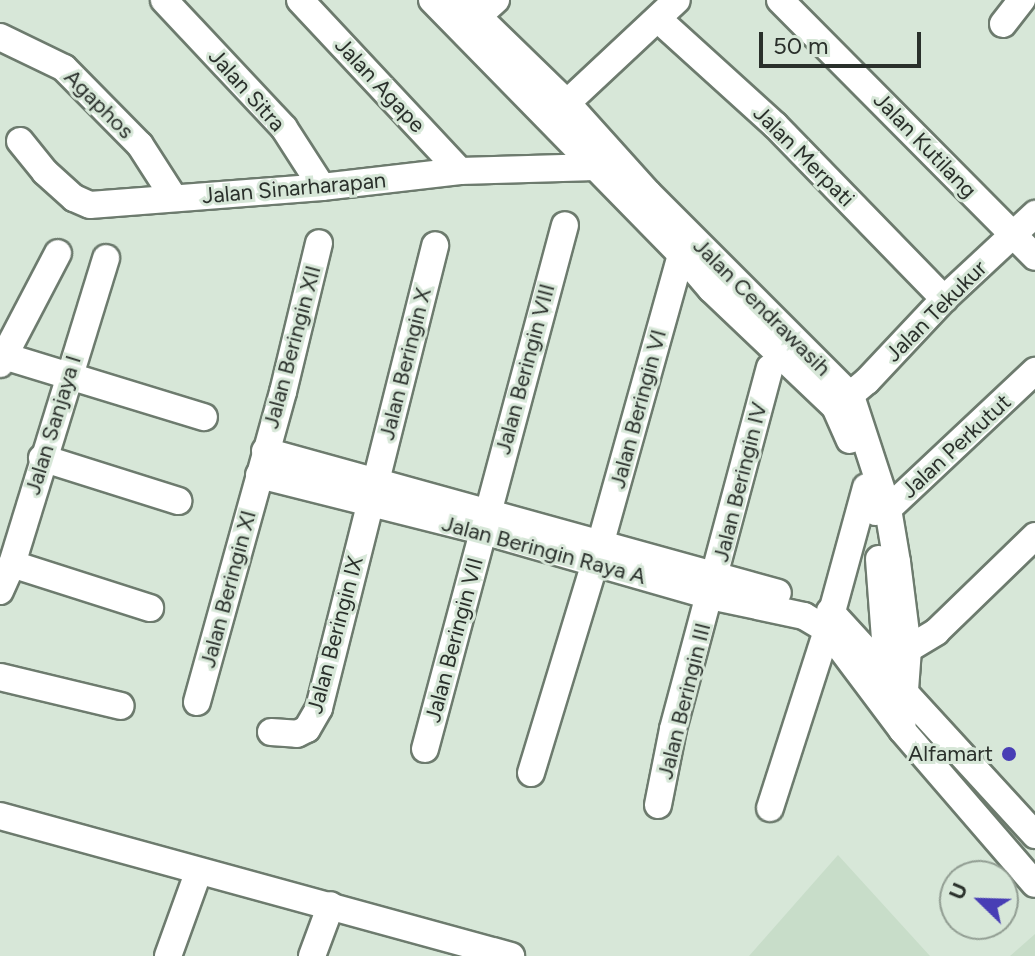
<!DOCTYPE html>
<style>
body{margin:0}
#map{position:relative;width:1035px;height:956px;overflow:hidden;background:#d7e7d8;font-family:Figtree,sans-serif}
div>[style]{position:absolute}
.built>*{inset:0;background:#c8ddc9}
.roads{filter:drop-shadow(2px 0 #6d7b6e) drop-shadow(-2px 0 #6d7b6e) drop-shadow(0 2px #6d7b6e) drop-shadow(0 -2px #6d7b6e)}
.minor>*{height:26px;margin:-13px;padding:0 13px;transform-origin:13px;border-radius:13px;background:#fff}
.dots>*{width:22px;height:22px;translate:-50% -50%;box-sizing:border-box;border:4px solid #d7e7d8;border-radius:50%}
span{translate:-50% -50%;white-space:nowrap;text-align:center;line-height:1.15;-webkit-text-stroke:6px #d7e7d8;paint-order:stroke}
.street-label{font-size:22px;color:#2a302b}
.poi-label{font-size:22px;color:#2a302b}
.right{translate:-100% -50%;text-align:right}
.north{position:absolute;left:939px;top:860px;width:80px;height:80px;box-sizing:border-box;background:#d7e7d8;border:2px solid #929e93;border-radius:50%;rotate:293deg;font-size:22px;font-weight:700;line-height:32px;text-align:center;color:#2a302b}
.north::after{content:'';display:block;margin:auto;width:28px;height:36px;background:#483eb5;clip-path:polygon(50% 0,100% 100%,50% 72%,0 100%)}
.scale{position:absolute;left:759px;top:32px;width:162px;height:36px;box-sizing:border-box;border:4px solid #2a302b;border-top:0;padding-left:10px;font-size:24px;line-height:28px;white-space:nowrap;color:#2a302b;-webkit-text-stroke:6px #d7e7d8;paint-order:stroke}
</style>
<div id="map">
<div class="built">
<i style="clip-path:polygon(838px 855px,930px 956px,749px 956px)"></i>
<i style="clip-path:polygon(1035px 934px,1035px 956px,1010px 956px)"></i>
</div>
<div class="roads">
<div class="minor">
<i style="left:164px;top:0;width:175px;rotate:46.8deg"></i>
<i style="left:284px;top:128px;width:70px;rotate:57.2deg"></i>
<i style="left:300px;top:0;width:234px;rotate:46.9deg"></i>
<i style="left:432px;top:0;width:356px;rotate:45.6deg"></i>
<i style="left:681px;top:254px;width:46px;rotate:49.4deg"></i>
<i style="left:711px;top:289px;width:171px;rotate:43.6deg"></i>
<i style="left:835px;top:407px;width:36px;rotate:66deg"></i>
<i style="left:461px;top:0;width:148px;rotate:44.2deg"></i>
<i style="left:567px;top:103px;width:121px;rotate:48deg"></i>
<i style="left:648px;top:193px;width:287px;rotate:45deg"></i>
<i style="left:851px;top:396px;width:119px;rotate:71.9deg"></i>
<i style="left:888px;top:509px;width:54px;rotate:80.4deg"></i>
<i style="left:897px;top:562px;width:88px;rotate:82.8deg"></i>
<i style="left:908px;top:649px;width:81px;rotate:94.2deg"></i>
<i style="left:780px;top:0;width:362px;rotate:45.2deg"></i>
<i style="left:476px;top:18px;width:27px;rotate:-42deg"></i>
<i style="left:658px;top:19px;width:158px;rotate:42.2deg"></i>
<i style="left:775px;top:125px;width:243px;rotate:45.8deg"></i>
<i style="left:1003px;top:24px;width:31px;rotate:-52deg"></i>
<i style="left:0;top:37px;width:71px;rotate:25.8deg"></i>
<i style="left:64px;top:68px;width:108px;rotate:45.4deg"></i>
<i style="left:140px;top:145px;width:63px;rotate:57.3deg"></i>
<i style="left:554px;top:115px;width:168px;rotate:-43.1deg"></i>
<i style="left:20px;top:141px;width:40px;rotate:51deg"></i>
<i style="left:45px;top:172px;width:39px;rotate:42deg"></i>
<i style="left:74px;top:198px;width:17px;rotate:24deg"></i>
<i style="left:90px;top:205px;width:233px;rotate:-4.4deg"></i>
<i style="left:322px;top:187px;width:139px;rotate:-6.6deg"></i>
<i style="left:460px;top:171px;width:135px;rotate:-1.7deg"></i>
<i style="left:4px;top:356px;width:209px;rotate:17deg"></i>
<i style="left:0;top:364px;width:125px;rotate:-62.4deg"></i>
<i style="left:837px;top:406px;width:39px;rotate:-40deg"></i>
<i style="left:867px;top:381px;width:112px;rotate:-46.8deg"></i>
<i style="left:944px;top:299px;width:125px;rotate:-43deg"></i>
<i style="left:265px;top:451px;width:532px;rotate:15.47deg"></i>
<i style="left:42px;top:458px;width:143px;rotate:17.5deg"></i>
<i style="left:259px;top:475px;width:242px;rotate:14.1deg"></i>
<i style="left:494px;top:534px;width:225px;rotate:16deg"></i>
<i style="left:710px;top:596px;width:96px;rotate:12deg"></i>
<i style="left:804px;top:616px;width:27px;rotate:31deg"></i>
<i style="left:827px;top:630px;width:125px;rotate:53.1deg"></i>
<i style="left:902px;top:730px;width:203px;rotate:49.2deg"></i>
<i style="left:876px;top:512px;width:12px;rotate:-14deg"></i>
<i style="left:888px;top:509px;width:202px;rotate:-43.2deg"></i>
<i style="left:879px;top:559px;width:120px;rotate:85.7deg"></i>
<i style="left:12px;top:564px;width:145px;rotate:17.7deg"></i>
<i style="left:0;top:591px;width:30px;rotate:-66deg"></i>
<i style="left:12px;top:564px;width:320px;rotate:-72.9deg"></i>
<i style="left:830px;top:611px;width:304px;rotate:47.5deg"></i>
<i style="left:895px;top:652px;width:13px;rotate:-13deg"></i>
<i style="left:908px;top:649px;width:33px;rotate:-31deg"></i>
<i style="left:936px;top:632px;width:138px;rotate:-44.1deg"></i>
<i style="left:0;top:677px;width:124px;rotate:13.5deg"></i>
<i style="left:197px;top:702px;width:322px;rotate:-74.5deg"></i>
<i style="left:283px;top:392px;width:153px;rotate:-76.4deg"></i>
<i style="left:271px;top:732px;width:26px;rotate:4deg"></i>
<i style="left:297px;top:734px;width:11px;rotate:-27deg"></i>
<i style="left:307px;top:729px;width:24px;rotate:-60deg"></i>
<i style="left:319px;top:708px;width:477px;rotate:-75.9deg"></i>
<i style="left:425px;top:749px;width:542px;rotate:-75.04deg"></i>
<i style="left:531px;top:773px;width:220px;rotate:-73.1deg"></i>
<i style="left:595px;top:563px;width:321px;rotate:-74.4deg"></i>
<i style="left:658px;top:805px;width:77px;rotate:-78.8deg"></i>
<i style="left:673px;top:729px;width:374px;rotate:-75deg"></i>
<i style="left:770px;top:808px;width:187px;rotate:-72.2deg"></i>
<i style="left:827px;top:630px;width:148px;rotate:-74.7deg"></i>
<i style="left:0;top:816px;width:530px;rotate:15.32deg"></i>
<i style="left:168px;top:956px;width:88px;rotate:-70.1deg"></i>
<i style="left:312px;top:956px;width:54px;rotate:-69.6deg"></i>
</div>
</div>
<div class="dots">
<i style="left:1009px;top:754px;background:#483eb5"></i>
</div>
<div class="street-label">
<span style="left:380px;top:85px;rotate:47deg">Jalan Agape</span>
<span style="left:247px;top:90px;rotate:48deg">Jalan Sitra</span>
<span style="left:99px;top:104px;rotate:45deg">Agaphos</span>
<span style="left:925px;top:145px;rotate:46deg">Jalan Kutilang</span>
<span style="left:804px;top:156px;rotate:45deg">Jalan Merpati</span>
<span style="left:294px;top:188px;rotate:-5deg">Jalan Sinarharapan</span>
<span style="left:762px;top:307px;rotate:45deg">Jalan Cendrawasih</span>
<span style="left:936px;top:311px;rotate:-45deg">Jalan Tekukur</span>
<span style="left:292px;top:347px;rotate:-75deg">Jalan Beringin XII</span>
<span style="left:405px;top:364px;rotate:-76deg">Jalan Beringin X</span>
<span style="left:525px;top:369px;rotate:-75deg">Jalan Beringin VIII</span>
<span style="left:638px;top:409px;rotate:-75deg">Jalan Beringin VI</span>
<span style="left:53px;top:425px;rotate:-73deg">Jalan Sanjaya I</span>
<span style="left:956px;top:446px;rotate:-43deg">Jalan Perkutut</span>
<span style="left:740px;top:482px;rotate:-76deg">Jalan Beringin IV</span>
<span style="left:544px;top:550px;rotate:15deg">Jalan Beringin Raya A</span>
<span style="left:228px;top:589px;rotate:-75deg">Jalan Beringin XI</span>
<span style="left:335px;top:635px;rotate:-75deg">Jalan Beringin IX</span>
<span style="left:454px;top:640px;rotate:-75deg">Jalan Beringin VII</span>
<span style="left:684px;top:701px;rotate:-76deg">Jalan Beringin III</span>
</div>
<div class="poi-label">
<span class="right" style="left:993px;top:754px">Alfamart</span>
</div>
<div class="north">U</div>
<div class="scale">50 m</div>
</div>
